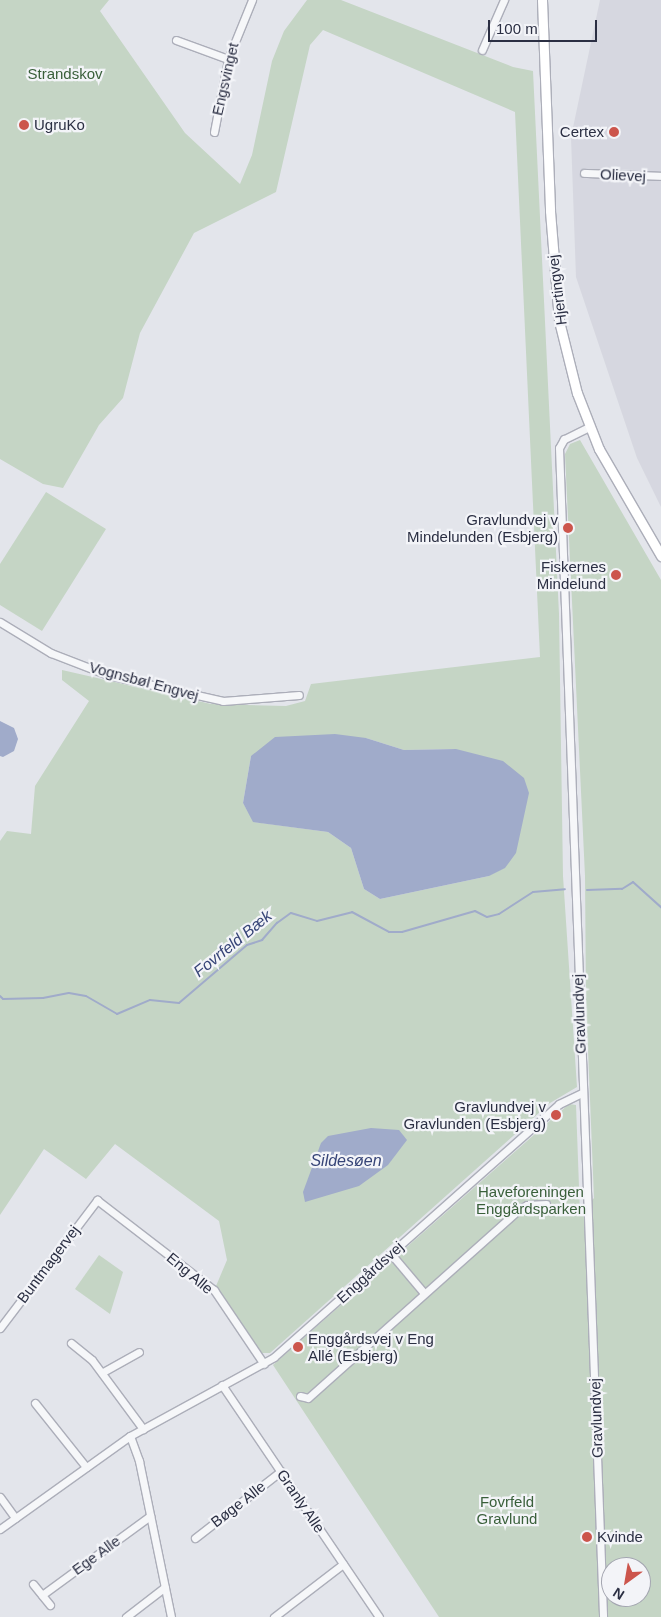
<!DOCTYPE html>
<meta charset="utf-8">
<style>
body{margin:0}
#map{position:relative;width:661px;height:1617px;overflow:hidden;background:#e3e5eb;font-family:Arial,sans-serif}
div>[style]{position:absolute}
.built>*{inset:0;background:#d6d7e0}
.green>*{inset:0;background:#c5d5c5}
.water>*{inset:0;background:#a0abca}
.stream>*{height:2px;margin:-1px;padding:0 1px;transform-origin:1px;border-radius:1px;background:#a0abca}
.roads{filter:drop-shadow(1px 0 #acaeb9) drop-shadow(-1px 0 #acaeb9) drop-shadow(0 1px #acaeb9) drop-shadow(0 -1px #acaeb9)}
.street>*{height:7px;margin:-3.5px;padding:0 3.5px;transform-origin:3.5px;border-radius:3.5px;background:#f6f7f9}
.secondary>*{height:9px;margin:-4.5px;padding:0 4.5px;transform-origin:4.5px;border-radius:4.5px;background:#fff}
.dots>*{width:14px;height:14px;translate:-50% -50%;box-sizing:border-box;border:2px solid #f3f4f8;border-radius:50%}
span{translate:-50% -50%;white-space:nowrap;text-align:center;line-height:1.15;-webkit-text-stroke:4.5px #f3f4f8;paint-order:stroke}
.park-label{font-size:15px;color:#395f3a}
.street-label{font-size:15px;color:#2b2f43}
.poi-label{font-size:15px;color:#2b2f43}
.left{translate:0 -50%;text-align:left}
.right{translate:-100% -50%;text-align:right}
.water-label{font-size:16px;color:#364477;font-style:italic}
.north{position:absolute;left:601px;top:1557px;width:50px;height:50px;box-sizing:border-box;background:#f3f4f8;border:1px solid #a3a5b0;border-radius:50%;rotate:212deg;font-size:14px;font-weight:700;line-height:20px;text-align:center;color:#2b2f43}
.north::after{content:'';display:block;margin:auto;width:18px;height:22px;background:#cc554c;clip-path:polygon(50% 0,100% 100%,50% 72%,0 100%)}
.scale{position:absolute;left:488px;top:20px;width:109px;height:22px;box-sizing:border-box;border:2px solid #2b2f43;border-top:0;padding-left:6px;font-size:15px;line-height:18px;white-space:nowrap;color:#2b2f43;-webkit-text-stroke:4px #f3f4f8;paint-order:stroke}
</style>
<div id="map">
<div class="built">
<i style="clip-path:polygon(600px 0,661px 0,661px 507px,637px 458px,576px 277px,571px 137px)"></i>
</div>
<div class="green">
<i style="clip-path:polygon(evenodd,0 0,109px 0,100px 11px,185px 133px,240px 184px,252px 155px,272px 61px,284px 31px,307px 0,341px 0,513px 67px,533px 71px,559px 614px,563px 876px,577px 1087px,550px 1103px,270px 1353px,260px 1353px,216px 1286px,227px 1260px,219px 1221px,115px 1144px,86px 1179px,44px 1149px,0 1215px,0 841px,7px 831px,31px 834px,35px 786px,89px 701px,62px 680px,62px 670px,211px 704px,286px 706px,305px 701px,311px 684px,540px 657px,515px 112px,323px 30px,310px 45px,276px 192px,194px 233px,140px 333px,123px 398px,99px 425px,63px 488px,43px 484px,0 459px,0 0,366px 738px,404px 750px,456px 749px,489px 876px,380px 899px,364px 889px,351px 848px,328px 832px,254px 822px,243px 803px,251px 756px,366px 738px)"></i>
<i style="clip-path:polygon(evenodd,580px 440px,661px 580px,661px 1617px,439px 1617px,273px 1365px,569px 1104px,576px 1105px,580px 1214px,594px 1198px,586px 1000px,585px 876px,565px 454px,570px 444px,580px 440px,611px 1567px,641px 1567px,641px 1597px,611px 1597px,611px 1567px)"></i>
<i style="clip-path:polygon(46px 492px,106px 529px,42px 631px,0 605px,0 564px)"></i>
<i style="clip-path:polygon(99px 1255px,123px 1272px,110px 1314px,75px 1289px)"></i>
</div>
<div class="water">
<i style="clip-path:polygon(0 721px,14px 728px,18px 739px,14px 751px,3px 757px,0 756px)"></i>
<i style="clip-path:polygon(335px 734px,366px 738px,404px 750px,456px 749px,503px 761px,524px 778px,529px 793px,516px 853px,505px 868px,489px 876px,380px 899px,364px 889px,351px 848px,328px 832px,253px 822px,243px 803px,251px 756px,275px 737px)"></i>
<i style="clip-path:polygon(371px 1128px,399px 1130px,407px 1140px,388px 1165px,359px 1186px,305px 1202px,303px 1192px,321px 1143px,328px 1136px)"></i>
</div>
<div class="stream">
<i style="left:587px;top:890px;width:35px;rotate:-2deg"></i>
<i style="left:622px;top:889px;width:13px;rotate:-32deg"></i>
<i style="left:633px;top:882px;width:38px;rotate:42deg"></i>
<i style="left:0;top:996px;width:4px;rotate:45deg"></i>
<i style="left:3px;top:999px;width:40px;rotate:-1.4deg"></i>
<i style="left:43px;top:998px;width:26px;rotate:-11deg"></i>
<i style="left:69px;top:993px;width:17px;rotate:10deg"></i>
<i style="left:86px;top:996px;width:36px;rotate:30deg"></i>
<i style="left:117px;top:1014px;width:36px;rotate:-23deg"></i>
<i style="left:150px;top:1000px;width:29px;rotate:6deg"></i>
<i style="left:179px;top:1003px;width:89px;rotate:-40.5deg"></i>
<i style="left:247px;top:945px;width:16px;rotate:-18deg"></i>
<i style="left:262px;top:940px;width:23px;rotate:-49deg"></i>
<i style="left:277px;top:923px;width:17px;rotate:-36deg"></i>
<i style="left:291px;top:913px;width:27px;rotate:17deg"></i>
<i style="left:317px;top:921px;width:36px;rotate:-14deg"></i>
<i style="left:352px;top:912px;width:42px;rotate:28.4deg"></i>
<i style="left:389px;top:932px;width:13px"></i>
<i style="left:402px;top:932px;width:76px;rotate:-16deg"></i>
<i style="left:475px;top:911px;width:13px;rotate:27deg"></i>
<i style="left:487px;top:917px;width:12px;rotate:-14deg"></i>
<i style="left:499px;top:914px;width:40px;rotate:-32.9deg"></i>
<i style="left:533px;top:892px;width:32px;rotate:-5deg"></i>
</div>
<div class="roads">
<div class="street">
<i style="left:176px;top:40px;width:55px;rotate:20.1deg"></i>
<i style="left:482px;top:50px;width:55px;rotate:-66.3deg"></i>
<i style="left:214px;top:132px;width:74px;rotate:-79.1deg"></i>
<i style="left:228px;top:59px;width:64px;rotate:-67.9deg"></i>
<i style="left:584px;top:173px;width:77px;rotate:2.2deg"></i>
<i style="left:589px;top:427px;width:28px;rotate:154deg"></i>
<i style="left:564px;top:439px;width:10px;rotate:119deg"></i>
<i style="left:559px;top:448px;width:1170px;rotate:87.84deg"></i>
<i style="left:0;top:622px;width:60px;rotate:31.3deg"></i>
<i style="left:51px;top:653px;width:61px;rotate:21.1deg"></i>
<i style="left:108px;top:675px;width:118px;rotate:12.7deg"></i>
<i style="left:223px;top:701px;width:76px;rotate:-4.5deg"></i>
<i style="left:391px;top:1254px;width:51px;rotate:49.8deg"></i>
<i style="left:0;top:1328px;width:161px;rotate:-52.8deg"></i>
<i style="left:97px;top:1200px;width:148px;rotate:37.6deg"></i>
<i style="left:214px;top:1290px;width:89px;rotate:56deg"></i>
<i style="left:71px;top:1343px;width:27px;rotate:39deg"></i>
<i style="left:92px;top:1360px;width:86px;rotate:53.5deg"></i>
<i style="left:103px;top:1372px;width:41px;rotate:-29.1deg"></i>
<i style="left:222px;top:1385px;width:280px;rotate:55.9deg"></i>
<i style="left:300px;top:1396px;width:8px;rotate:14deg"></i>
<i style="left:308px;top:1398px;width:282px;rotate:-41.8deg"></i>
<i style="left:518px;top:1210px;width:10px;rotate:-29deg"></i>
<i style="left:527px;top:1205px;width:19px;rotate:-3deg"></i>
<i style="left:35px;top:1403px;width:82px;rotate:51.4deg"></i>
<i style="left:130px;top:1436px;width:27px;rotate:70deg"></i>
<i style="left:139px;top:1461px;width:159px;rotate:78.4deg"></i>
<i style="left:0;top:1497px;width:26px;rotate:54deg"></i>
<i style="left:0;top:1529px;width:160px;rotate:-35.6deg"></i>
<i style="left:130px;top:1436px;width:164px;rotate:-28.7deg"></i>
<i style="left:274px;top:1357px;width:381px;rotate:-41.6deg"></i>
<i style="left:559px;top:1104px;width:25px;rotate:-26deg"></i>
<i style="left:195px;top:1538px;width:109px;rotate:-37.9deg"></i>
<i style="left:33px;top:1584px;width:27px;rotate:51deg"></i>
<i style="left:42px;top:1595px;width:134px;rotate:-36.2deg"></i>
<i style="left:126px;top:1617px;width:49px;rotate:-37.6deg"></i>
<i style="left:274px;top:1617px;width:87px;rotate:-37.5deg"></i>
</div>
<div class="secondary">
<i style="left:542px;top:0;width:211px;rotate:87.8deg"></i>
<i style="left:550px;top:211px;width:110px;rotate:85.3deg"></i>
<i style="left:559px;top:321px;width:74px;rotate:76deg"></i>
<i style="left:577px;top:393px;width:60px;rotate:68.6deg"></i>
<i style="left:599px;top:449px;width:124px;rotate:59.9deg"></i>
</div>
</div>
<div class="dots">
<i style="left:24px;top:125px;background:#cc554c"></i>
<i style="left:614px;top:132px;background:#cc554c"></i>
<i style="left:568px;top:528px;background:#cc554c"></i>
<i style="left:616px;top:575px;background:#cc554c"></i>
<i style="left:556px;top:1115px;background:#cc554c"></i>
<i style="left:298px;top:1347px;background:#cc554c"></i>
<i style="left:587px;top:1537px;background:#cc554c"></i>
</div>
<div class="park-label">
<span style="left:65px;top:74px">Strandskov</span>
<span style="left:531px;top:1200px">Haveforeningen<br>Enggårdsparken</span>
<span style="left:507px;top:1510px">Fovrfeld<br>Gravlund</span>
</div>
<div class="street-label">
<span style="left:225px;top:79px;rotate:-77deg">Engsvinget</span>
<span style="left:623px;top:175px;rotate:3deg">Olievej</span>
<span style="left:557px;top:290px;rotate:-97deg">Hjertingvej</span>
<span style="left:144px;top:681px;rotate:15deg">Vognsbøl Engvej</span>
<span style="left:579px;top:1014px;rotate:-92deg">Gravlundvej</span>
<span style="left:48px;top:1264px;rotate:-53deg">Buntmagervej</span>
<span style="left:370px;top:1272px;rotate:-42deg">Enggårdsvej</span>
<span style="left:190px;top:1273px;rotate:40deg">Eng Alle</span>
<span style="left:596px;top:1418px;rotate:-92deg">Gravlundvej</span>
<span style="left:301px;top:1501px;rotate:56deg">Granly Alle</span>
<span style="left:238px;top:1504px;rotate:-38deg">Bøge Alle</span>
<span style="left:96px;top:1555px;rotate:-36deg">Ege Alle</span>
</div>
<div class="poi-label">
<span class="left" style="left:34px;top:125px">UgruKo</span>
<span class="right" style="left:604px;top:132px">Certex</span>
<span class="right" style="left:558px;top:528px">Gravlundvej v<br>Mindelunden (Esbjerg)</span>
<span class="right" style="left:606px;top:575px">Fiskernes<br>Mindelund</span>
<span class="right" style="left:546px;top:1115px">Gravlundvej v<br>Gravlunden (Esbjerg)</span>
<span class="left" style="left:308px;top:1347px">Enggårdsvej v Eng<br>Allé (Esbjerg)</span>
<span class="left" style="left:597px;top:1537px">Kvinde</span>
</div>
<div class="water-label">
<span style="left:233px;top:944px;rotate:-39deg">Fovrfeld Bæk</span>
<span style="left:346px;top:1161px">Sildesøen</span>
</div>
<div class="north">N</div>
<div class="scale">100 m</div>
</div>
